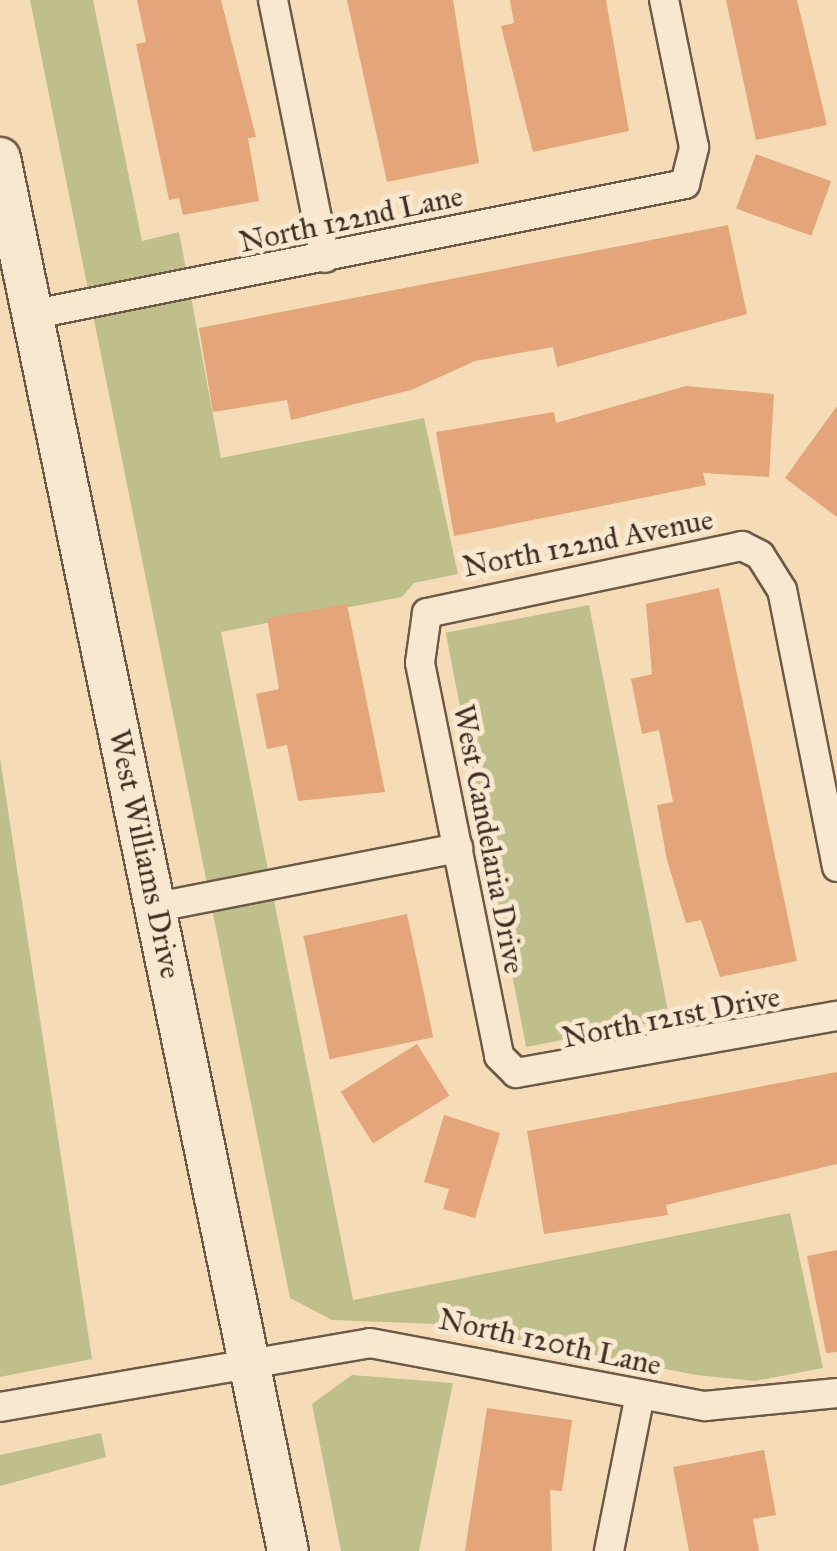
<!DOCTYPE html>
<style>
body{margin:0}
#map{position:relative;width:837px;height:1551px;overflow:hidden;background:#f5dcb7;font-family:"IM FELL Great Primer",serif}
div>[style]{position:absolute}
.green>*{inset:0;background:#bfbf8c;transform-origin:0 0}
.building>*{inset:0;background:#e3a579;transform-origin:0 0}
.roads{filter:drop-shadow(2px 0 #6c5948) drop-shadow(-2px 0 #6c5948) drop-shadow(0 2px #6c5948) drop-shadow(0 -2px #6c5948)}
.minor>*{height:28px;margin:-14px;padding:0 14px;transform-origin:14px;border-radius:14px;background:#f8e8d0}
.secondary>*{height:40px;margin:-20px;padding:0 20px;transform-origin:20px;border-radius:20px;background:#f8e8d0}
span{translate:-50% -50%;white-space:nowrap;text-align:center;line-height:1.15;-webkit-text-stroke:10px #f8e8d0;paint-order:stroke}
.street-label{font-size:30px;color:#3f2d23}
</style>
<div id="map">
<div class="green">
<i style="clip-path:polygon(30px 0,93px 0,142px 241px,179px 232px,221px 458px,424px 418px,458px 574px,414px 583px,402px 597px,221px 632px,353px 1300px,790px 1213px,823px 1368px,755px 1381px,696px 1375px,437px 1324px,332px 1320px,290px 1298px)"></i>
<i style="left:589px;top:605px;width:422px;height:146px;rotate:79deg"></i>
<i style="clip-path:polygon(0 758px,92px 1359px,0 1377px)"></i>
<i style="clip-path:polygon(352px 1375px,453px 1383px,419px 1551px,341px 1551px,312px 1404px)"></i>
<i style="clip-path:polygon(101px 1433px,106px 1457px,0 1486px,0 1455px)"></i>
</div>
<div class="building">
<i style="clip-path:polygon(137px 0,221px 0,256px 137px,248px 138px,259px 201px,183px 215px,179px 198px,169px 200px,136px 44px,146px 42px)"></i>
<i style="clip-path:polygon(347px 0,453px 0,479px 163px,387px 182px)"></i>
<i style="clip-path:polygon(510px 0,606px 0,629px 131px,533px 152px,501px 26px,514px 23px)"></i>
<i style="clip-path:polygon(726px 0,797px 0,827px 125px,756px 140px)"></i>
<i style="left:756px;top:154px;width:80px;height:58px;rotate:20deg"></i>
<i style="clip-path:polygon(728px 225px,747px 314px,557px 367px,553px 347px,475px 361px,411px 390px,291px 420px,287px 400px,213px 412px,199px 328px)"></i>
<i style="clip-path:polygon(686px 386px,774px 394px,769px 477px,703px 473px,706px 485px,454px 536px,436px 432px,554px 412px,556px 423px)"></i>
<i style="clip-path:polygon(837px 406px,837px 517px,785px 478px)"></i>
<i style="clip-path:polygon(719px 588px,797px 961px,720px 977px,701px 920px,686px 923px,667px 860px,657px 805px,673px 802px,659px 730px,642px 734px,631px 679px,652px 674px,646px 604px)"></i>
<i style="clip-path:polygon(347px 604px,385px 792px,298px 801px,287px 745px,267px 749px,256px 694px,279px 689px,267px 618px)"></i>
<i style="left:407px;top:914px;width:126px;height:106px;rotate:78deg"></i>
<i style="left:417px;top:1044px;width:61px;height:90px;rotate:58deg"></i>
<i style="clip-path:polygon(837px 1072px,837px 1164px,666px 1205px,668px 1215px,544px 1234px,527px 1131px)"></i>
<i style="clip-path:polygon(444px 1115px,500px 1133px,475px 1218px,443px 1209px,449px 1189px,424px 1182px)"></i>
<i style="clip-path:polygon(837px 1250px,837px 1352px,826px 1353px,807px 1256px)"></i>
<i style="clip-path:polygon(487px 1408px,572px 1420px,562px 1491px,550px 1490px,552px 1551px,465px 1551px)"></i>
<i style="clip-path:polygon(764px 1450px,776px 1515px,753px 1519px,759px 1551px,689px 1551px,673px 1467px)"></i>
</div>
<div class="roads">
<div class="minor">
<i style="left:273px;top:0;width:263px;rotate:78.6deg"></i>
<i style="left:30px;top:315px;width:668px;rotate:-11.31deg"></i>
<i style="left:685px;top:184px;width:38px;rotate:-76deg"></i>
<i style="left:694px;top:147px;width:150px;rotate:-101.5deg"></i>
<i style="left:837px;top:867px;width:282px;rotate:-101.2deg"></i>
<i style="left:782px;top:590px;width:41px;rotate:-122.2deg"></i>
<i style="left:760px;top:555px;width:20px;rotate:-153deg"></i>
<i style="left:742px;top:546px;width:322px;rotate:168deg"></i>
<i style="left:427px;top:613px;width:50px;rotate:98deg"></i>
<i style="left:420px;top:663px;width:401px;rotate:78.6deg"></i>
<i style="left:499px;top:1056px;width:24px;rotate:45deg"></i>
<i style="left:516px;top:1073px;width:326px;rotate:-10.1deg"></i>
<i style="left:157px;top:907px;width:307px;rotate:-11.1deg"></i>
<i style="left:0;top:1407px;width:375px;rotate:-9.8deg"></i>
<i style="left:370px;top:1343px;width:341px;rotate:10.7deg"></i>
<i style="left:705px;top:1406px;width:133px;rotate:-5.6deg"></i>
<i style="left:609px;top:1551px;width:159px;rotate:-78.8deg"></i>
</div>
<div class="secondary">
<i style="left:0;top:158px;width:1422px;rotate:78.32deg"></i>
</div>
</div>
<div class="street-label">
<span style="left:351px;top:219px;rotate:-12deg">North 122nd Lane</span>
<span style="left:588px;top:543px;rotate:-11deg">North 122nd Avenue</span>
<span style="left:489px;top:839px;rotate:79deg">West Candelaria Drive</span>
<span style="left:145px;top:854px;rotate:78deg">West Williams Drive</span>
<span style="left:671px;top:1017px;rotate:-11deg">North 121st Drive</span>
<span style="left:550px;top:1342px;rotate:12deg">North 120th Lane</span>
</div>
</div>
